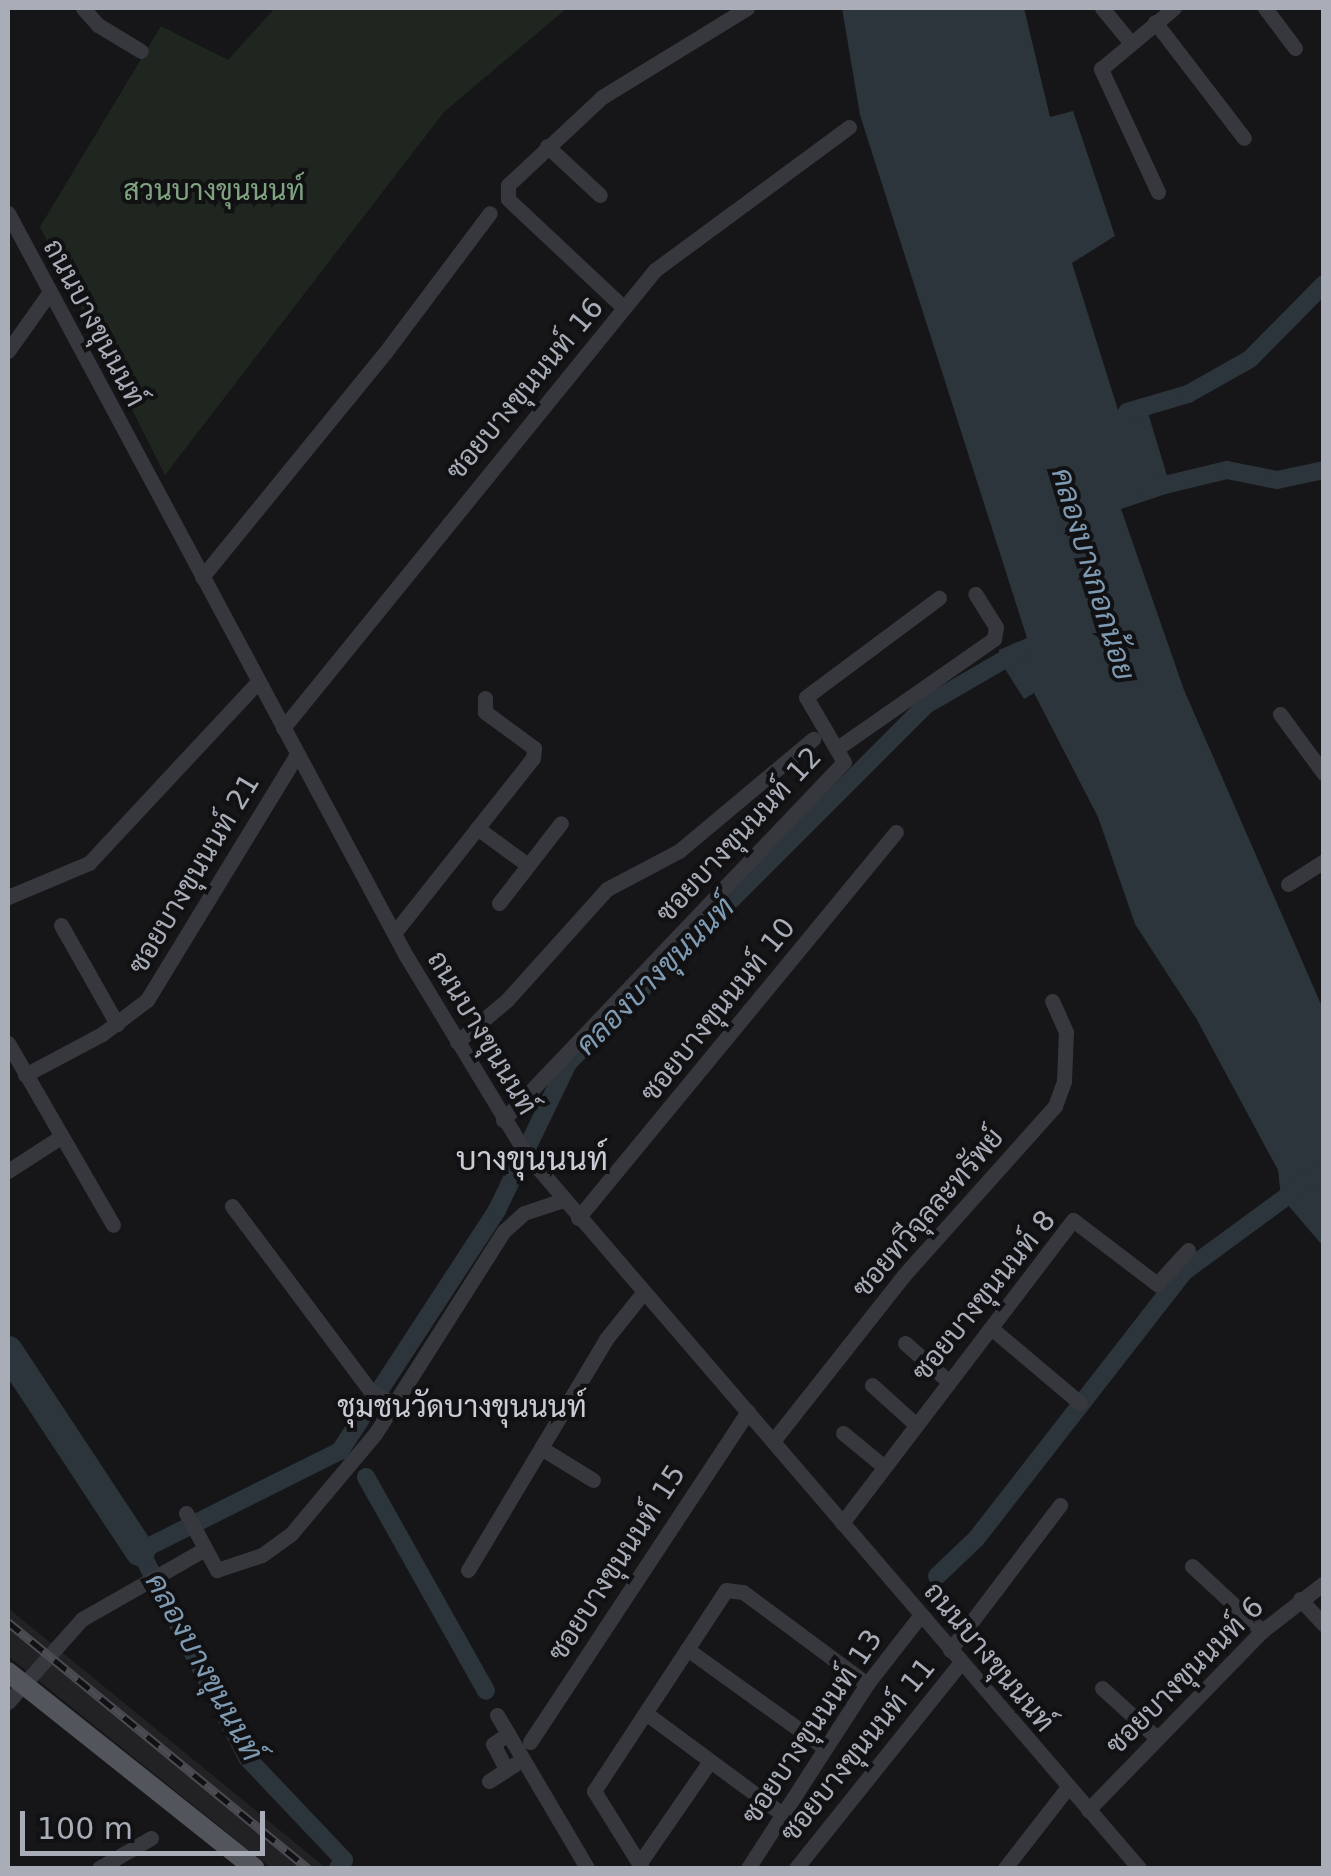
<!DOCTYPE html>
<meta charset="utf-8">
<style>
body{margin:0}
#map{position:relative;width:1331px;height:1876px;overflow:hidden;background:#161618;font-family:"DejaVu Sans",Sarabun,sans-serif}
div>[style]{position:absolute}
.built>*{inset:0;background:#222225}
.green>*{inset:0;background:#1e261f}
.water>*{inset:0;background:#2c353c}
.canal>*{height:18px;margin:-9px;padding:0 9px;transform-origin:9px;border-radius:9px;background:#2c353c}
.river>*{height:30px;margin:-15px;padding:0 15px;transform-origin:15px;border-radius:15px;background:#2c353c}
.minor>*{height:15px;margin:-7.5px;padding:0 7.5px;transform-origin:7.5px;border-radius:7.5px;background:#37383d}
.major>*{height:20px;margin:-10px;padding:0 10px;transform-origin:10px;border-radius:10px;background:#53555c}
.rail>*{height:9px;margin-top:-4.5px;transform-origin:0;background:repeating-linear-gradient(90deg,#111113 0 15px,#4a4c52 0 30px);box-sizing:border-box;border-block:2px solid #4a4c52}
span{translate:-50% -50%;white-space:nowrap;text-align:center;line-height:1.15;-webkit-text-stroke:8px #111113;paint-order:stroke}
.park-label{font-size:28px;color:#7fa381}
.street-label{font-size:28px;color:#a8adb8}
.water-label{font-size:30px;color:#7f9bb3;font-style:italic}
.neighbourhood-label{font-size:30px;color:#c9ccd4}
.quarter-label{font-size:32px;color:#c9ccd4}
.frame{position:absolute;inset:0;border:10px solid #a8adb8;pointer-events:none}
.scale{position:absolute;left:20px;top:1811px;width:245px;height:45px;box-sizing:border-box;border:5px solid #a8adb8;border-top:0;padding-left:12px;font-size:30px;line-height:35px;white-space:nowrap;color:#a8adb8;-webkit-text-stroke:8px #111113;paint-order:stroke}
</style>
<div id="map">
<div class="built">
<i style="clip-path:polygon(8px 1608px,326px 1868px,271px 1868px,8px 1656px)"></i>
</div>
<div class="green">
<i style="clip-path:polygon(275px 8px,567px 8px,444px 112px,165px 475px,40px 227px,161px 26px,228px 60px)"></i>
</div>
<div class="water">
<i style="clip-path:polygon(842px 8px,1024px 8px,1050px 117px,1073px 111px,1115px 236px,1072px 263px,1118px 410px,1145px 403px,1172px 492px,1121px 509px,1184px 690px,1323px 1009px,1323px 1246px,1281px 1197px,1278px 1170px,1196px 1018px,1135px 924px,1098px 817px,1034px 693px,1024px 699px,1000px 661px,999px 650px,1027px 638px,860px 115px)"></i>
</div>
<div class="canal">
<i style="left:1127px;top:412px;width:64px;rotate:-16.4deg"></i>
<i style="left:1188px;top:394px;width:71px;rotate:-29.4deg"></i>
<i style="left:1250px;top:359px;width:105px;rotate:-45.4deg"></i>
<i style="left:1148px;top:489px;width:81px;rotate:-13.5deg"></i>
<i style="left:1227px;top:470px;width:51px;rotate:11.3deg"></i>
<i style="left:1277px;top:480px;width:48px;rotate:-12deg"></i>
<i style="left:366px;top:1477px;width:245px;rotate:60.7deg"></i>
<i style="left:937px;top:1576px;width:54px;rotate:-43.5deg"></i>
<i style="left:976px;top:1539px;width:340px;rotate:-52.1deg"></i>
<i style="left:1185px;top:1271px;width:172px;rotate:-36.3deg"></i>
<i style="left:338px;top:1868px;width:10px;rotate:-53deg"></i>
<i style="left:344px;top:1860px;width:139px;rotate:-133.5deg"></i>
<i style="left:248px;top:1759px;width:234px;rotate:-117.4deg"></i>
<i style="left:140px;top:1551px;width:224px;rotate:-26.6deg"></i>
<i style="left:340px;top:1451px;width:288px;rotate:-56.9deg"></i>
<i style="left:497px;top:1210px;width:163px;rotate:-64.2deg"></i>
<i style="left:568px;top:1063px;width:506px;rotate:-45deg"></i>
<i style="left:926px;top:705px;width:108px;rotate:-30.1deg"></i>
</div>
<div class="river">
<i style="left:8px;top:1351px;width:240px;rotate:56.6deg"></i>
</div>
<div class="minor">
<i style="left:83px;top:8px;width:23px;rotate:49deg"></i>
<i style="left:98px;top:25px;width:50px;rotate:31.2deg"></i>
<i style="left:1102px;top:8px;width:44px;rotate:50.5deg"></i>
<i style="left:1265px;top:8px;width:50px;rotate:53.1deg"></i>
<i style="left:1155px;top:22px;width:146px;rotate:52.5deg"></i>
<i style="left:547px;top:146px;width:72px;rotate:42.8deg"></i>
<i style="left:1158px;top:192px;width:136px;rotate:-114.9deg"></i>
<i style="left:1101px;top:69px;width:95px;rotate:-39.9deg"></i>
<i style="left:8px;top:213px;width:841px;rotate:61.82deg"></i>
<i style="left:405px;top:954px;width:234px;rotate:58.8deg"></i>
<i style="left:526px;top:1154px;width:941px;rotate:49.35deg"></i>
<i style="left:624px;top:308px;width:159px;rotate:-136.8deg"></i>
<i style="left:508px;top:199px;width:14px;rotate:-90deg"></i>
<i style="left:508px;top:185px;width:129px;rotate:-43.1deg"></i>
<i style="left:602px;top:97px;width:170px;rotate:-31.5deg"></i>
<i style="left:8px;top:351px;width:71px;rotate:-54.7deg"></i>
<i style="left:202px;top:577px;width:288px;rotate:-50.8deg"></i>
<i style="left:384px;top:354px;width:176px;rotate:-53.1deg"></i>
<i style="left:1280px;top:714px;width:74px;rotate:53.7deg"></i>
<i style="left:283px;top:728px;width:590px;rotate:-50.92deg"></i>
<i style="left:655px;top:270px;width:241px;rotate:-36.4deg"></i>
<i style="left:839px;top:747px;width:189px;rotate:-34.9deg"></i>
<i style="left:994px;top:639px;width:12px;rotate:-81deg"></i>
<i style="left:996px;top:627px;width:39px;rotate:-122deg"></i>
<i style="left:477px;top:828px;width:63px;rotate:36deg"></i>
<i style="left:1288px;top:884px;width:43px;rotate:-32.6deg"></i>
<i style="left:8px;top:897px;width:88px;rotate:-22.8deg"></i>
<i style="left:89px;top:863px;width:248px;rotate:-47deg"></i>
<i style="left:499px;top:903px;width:101px;rotate:-52.2deg"></i>
<i style="left:61px;top:925px;width:114px;rotate:60.5deg"></i>
<i style="left:395px;top:932px;width:222px;rotate:-51.6deg"></i>
<i style="left:533px;top:758px;width:10px;rotate:-84deg"></i>
<i style="left:534px;top:748px;width:61px;rotate:-143.7deg"></i>
<i style="left:485px;top:712px;width:14px;rotate:-90deg"></i>
<i style="left:457px;top:1042px;width:65px;rotate:-40deg"></i>
<i style="left:507px;top:1000px;width:149px;rotate:-48deg"></i>
<i style="left:607px;top:889px;width:81px;rotate:-27.8deg"></i>
<i style="left:679px;top:851px;width:175px;rotate:-39.9deg"></i>
<i style="left:8px;top:1043px;width:210px;rotate:60deg"></i>
<i style="left:25px;top:1075px;width:87px;rotate:-28deg"></i>
<i style="left:102px;top:1034px;width:56px;rotate:-37.1deg"></i>
<i style="left:147px;top:1000px;width:288px;rotate:-58.6deg"></i>
<i style="left:503px;top:1120px;width:494px;rotate:-46.4deg"></i>
<i style="left:844px;top:762px;width:75px;rotate:-120.3deg"></i>
<i style="left:806px;top:697px;width:166px;rotate:-36.7deg"></i>
<i style="left:8px;top:1171px;width:61px;rotate:-32.9deg"></i>
<i style="left:232px;top:1206px;width:232px;rotate:53.2deg"></i>
<i style="left:371px;top:1392px;width:25px;rotate:26deg"></i>
<i style="left:578px;top:1218px;width:500px;rotate:-50.52deg"></i>
<i style="left:991px;top:1328px;width:116px;rotate:40.1deg"></i>
<i style="left:905px;top:1343px;width:56px;rotate:41.4deg"></i>
<i style="left:872px;top:1385px;width:57px;rotate:42.1deg"></i>
<i style="left:843px;top:1433px;width:52px;rotate:39.5deg"></i>
<i style="left:773px;top:1441px;width:211px;rotate:-51.7deg"></i>
<i style="left:904px;top:1275px;width:227px;rotate:-48.2deg"></i>
<i style="left:1055px;top:1106px;width:27px;rotate:-70deg"></i>
<i style="left:1064px;top:1081px;width:49px;rotate:-87.7deg"></i>
<i style="left:1066px;top:1032px;width:34px;rotate:-114deg"></i>
<i style="left:541px;top:1448px;width:61px;rotate:31.6deg"></i>
<i style="left:186px;top:1513px;width:65px;rotate:61.5deg"></i>
<i style="left:217px;top:1570px;width:47px;rotate:-18.4deg"></i>
<i style="left:262px;top:1555px;width:36px;rotate:-36deg"></i>
<i style="left:291px;top:1534px;width:131px;rotate:-50deg"></i>
<i style="left:375px;top:1434px;width:241px;rotate:-57.6deg"></i>
<i style="left:504px;top:1231px;width:27px;rotate:-42deg"></i>
<i style="left:524px;top:1213px;width:41px;rotate:-18.4deg"></i>
<i style="left:842px;top:1523px;width:381px;rotate:-52.7deg"></i>
<i style="left:1073px;top:1220px;width:106px;rotate:37.3deg"></i>
<i style="left:1157px;top:1284px;width:46px;rotate:-47.6deg"></i>
<i style="left:1192px;top:1566px;width:96px;rotate:42.9deg"></i>
<i style="left:468px;top:1570px;width:269px;rotate:-59.1deg"></i>
<i style="left:606px;top:1339px;width:58px;rotate:-51.3deg"></i>
<i style="left:1300px;top:1599px;width:35px;rotate:47deg"></i>
<i style="left:687px;top:1649px;width:170px;rotate:35.7deg"></i>
<i style="left:950px;top:1650px;width:182px;rotate:-52.8deg"></i>
<i style="left:1102px;top:1688px;width:74px;rotate:42.3deg"></i>
<i style="left:8px;top:1702px;width:111px;rotate:-48.3deg"></i>
<i style="left:82px;top:1619px;width:139px;rotate:-29.7deg"></i>
<i style="left:647px;top:1714px;width:168px;rotate:36.5deg"></i>
<i style="left:497px;top:1715px;width:178px;rotate:59.5deg"></i>
<i style="left:530px;top:1742px;width:396px;rotate:-56.6deg"></i>
<i style="left:506px;top:1769px;width:28px;rotate:-117deg"></i>
<i style="left:493px;top:1744px;width:18px;rotate:-34deg"></i>
<i style="left:489px;top:1781px;width:31px;rotate:-33deg"></i>
<i style="left:1088px;top:1810px;width:250px;rotate:-45.8deg"></i>
<i style="left:1262px;top:1631px;width:78px;rotate:-37.7deg"></i>
<i style="left:639px;top:1864px;width:125px;rotate:-55.4deg"></i>
<i style="left:99px;top:1868px;width:60px;rotate:-30deg"></i>
<i style="left:642px;top:1868px;width:91px;rotate:-121.9deg"></i>
<i style="left:594px;top:1791px;width:240px;rotate:-56.7deg"></i>
<i style="left:726px;top:1590px;width:17px;rotate:7deg"></i>
<i style="left:743px;top:1592px;width:154px;rotate:36.6deg"></i>
<i style="left:748px;top:1868px;width:219px;rotate:-57.1deg"></i>
<i style="left:867px;top:1684px;width:86px;rotate:-52.1deg"></i>
<i style="left:796px;top:1868px;width:263px;rotate:-51.3deg"></i>
<i style="left:1005px;top:1868px;width:103px;rotate:-52.1deg"></i>
</div>
<div class="major">
<i style="left:8px;top:1672px;width:315px;rotate:38.5deg"></i>
</div>
<div class="rail">
<i style="left:8px;top:1622px;width:388px;rotate:39.4deg"></i>
</div>
<div class="park-label">
<span style="left:214px;top:191px">สวนบางขุนนนท์</span>
</div>
<div class="street-label">
<span style="left:94px;top:323px;rotate:62deg">ถนนบางขุนนนท์</span>
<span style="left:525px;top:389px;rotate:-50deg">ซอยบางขุนนนท์ 16</span>
<span style="left:739px;top:835px;rotate:-47deg">ซอยบางขุนนนท์ 12</span>
<span style="left:194px;top:874px;rotate:-59deg">ซอยบางขุนนนท์ 21</span>
<span style="left:718px;top:1010px;rotate:-51deg">ซอยบางขุนนนท์ 10</span>
<span style="left:482px;top:1033px;rotate:59deg">ถนนบางขุนนนท์</span>
<span style="left:928px;top:1213px;rotate:-49deg">ซอยทวีจุลละทรัพย์</span>
<span style="left:984px;top:1296px;rotate:-51deg">ซอยบางขุนนนท์ 8</span>
<span style="left:617px;top:1563px;rotate:-57deg">ซอยบางขุนนนท์ 15</span>
<span style="left:989px;top:1657px;rotate:50deg">ถนนบางขุนนนท์</span>
<span style="left:1185px;top:1676px;rotate:-45deg">ซอยบางขุนนนท์ 6</span>
<span style="left:812px;top:1727px;rotate:-56deg">ซอยบางขุนนนท์ 13</span>
<span style="left:858px;top:1750px;rotate:-51deg">ซอยบางขุนนนท์ 11</span>
</div>
<div class="water-label">
<span style="left:1093px;top:574px;rotate:73deg">คลองบางกอกน้อย</span>
<span style="left:655px;top:976px;rotate:-45deg">คลองบางขุนนนท์</span>
<span style="left:204px;top:1667px;rotate:61deg">คลองบางขุนนนท์</span>
</div>
<div class="neighbourhood-label">
<span style="left:462px;top:1407px">ชุมชนวัดบางขุนนนท์</span>
</div>
<div class="quarter-label">
<span style="left:532px;top:1159px">บางขุนนนท์</span>
</div>
<div class="frame"></div>
<div class="scale">100 m</div>
</div>
